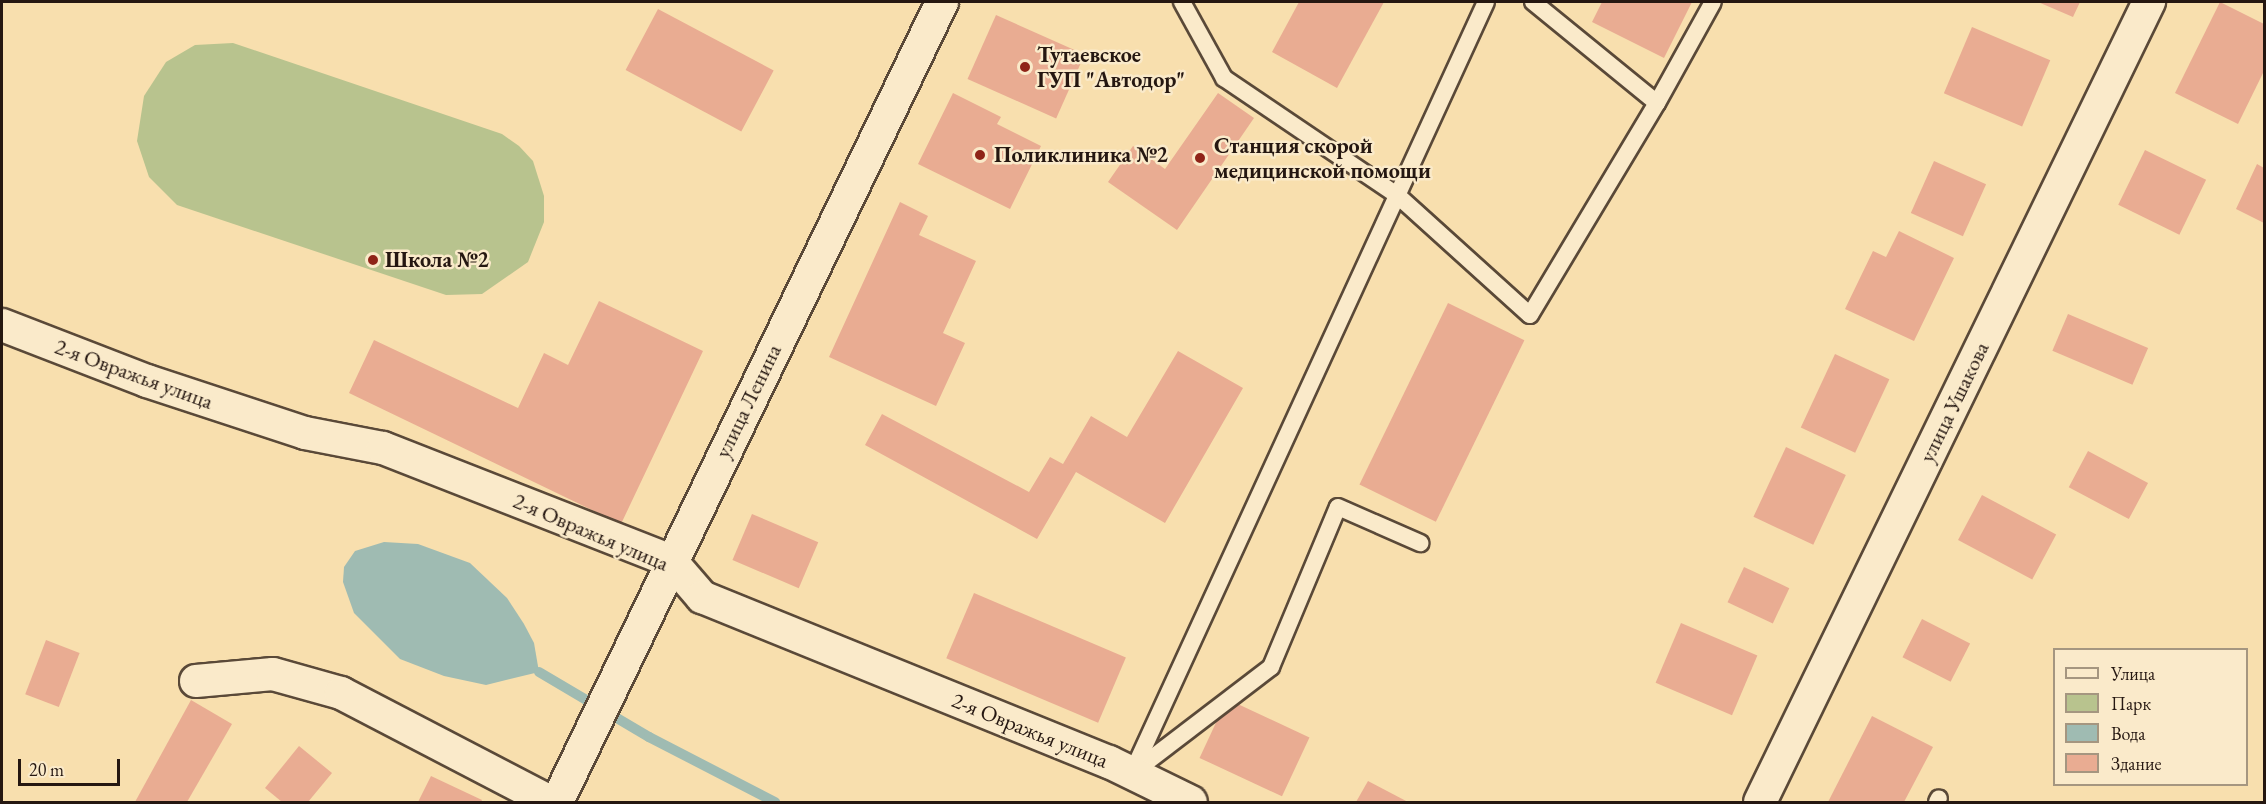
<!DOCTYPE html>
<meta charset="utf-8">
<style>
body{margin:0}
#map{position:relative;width:2266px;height:804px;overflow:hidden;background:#f8dfae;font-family:"EB Garamond",serif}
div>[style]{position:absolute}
.green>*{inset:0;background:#b8c38e}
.water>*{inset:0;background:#9fbbb2}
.stream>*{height:10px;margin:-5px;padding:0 5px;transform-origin:5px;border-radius:5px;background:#9fbbb2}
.building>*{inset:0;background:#e9ac92;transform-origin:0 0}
.roads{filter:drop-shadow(2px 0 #5a4938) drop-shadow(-2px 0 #5a4938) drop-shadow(0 2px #5a4938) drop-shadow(0 -2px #5a4938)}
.lane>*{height:16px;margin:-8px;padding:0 8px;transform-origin:8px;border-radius:8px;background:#faeaca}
.street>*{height:32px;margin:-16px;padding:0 16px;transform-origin:16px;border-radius:16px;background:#faeaca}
.dots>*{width:16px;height:16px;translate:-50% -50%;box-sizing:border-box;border:3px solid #faeaca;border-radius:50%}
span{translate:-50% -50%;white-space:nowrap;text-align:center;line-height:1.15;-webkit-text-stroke:5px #faeaca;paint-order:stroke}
.poi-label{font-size:22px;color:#251711;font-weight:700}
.left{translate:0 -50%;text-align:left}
.street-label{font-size:22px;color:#251711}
.frame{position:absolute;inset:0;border:3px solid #251711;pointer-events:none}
.legend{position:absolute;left:2053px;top:648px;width:195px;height:138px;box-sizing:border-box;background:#faeaca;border:2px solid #a59680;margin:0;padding:8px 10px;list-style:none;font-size:18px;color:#251711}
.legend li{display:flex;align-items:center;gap:12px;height:30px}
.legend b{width:30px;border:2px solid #a59680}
.scale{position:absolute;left:18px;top:759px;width:102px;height:27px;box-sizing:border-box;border:3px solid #251711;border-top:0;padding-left:8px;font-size:18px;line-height:21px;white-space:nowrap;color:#251711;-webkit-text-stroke:4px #faeaca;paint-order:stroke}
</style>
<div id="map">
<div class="green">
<i style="clip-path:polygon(233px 43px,502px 134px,519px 146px,533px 161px,544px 196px,544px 222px,528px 262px,482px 294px,446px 295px,177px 205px,149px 177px,137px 141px,144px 96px,166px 62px,195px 45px)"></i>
</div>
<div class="water">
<i style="clip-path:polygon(384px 542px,418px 544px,470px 563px,507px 598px,524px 624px,534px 643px,539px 672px,486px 685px,444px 676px,400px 659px,354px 613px,343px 582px,344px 567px,355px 551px)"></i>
</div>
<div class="stream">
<i style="left:539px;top:672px;width:128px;rotate:30.6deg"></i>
<i style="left:649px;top:737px;width:142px;rotate:27.3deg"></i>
</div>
<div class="building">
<i style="clip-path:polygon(1299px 2px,1384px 2px,1337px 88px,1272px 52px)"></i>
<i style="clip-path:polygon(1602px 2px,1692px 2px,1664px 58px,1592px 22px)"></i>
<i style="clip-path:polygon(2038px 2px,2080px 2px,2073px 17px)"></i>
<i style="clip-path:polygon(2220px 2px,2264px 24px,2264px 71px,2238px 124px,2175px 93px)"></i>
<i style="left:658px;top:9px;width:131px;height:69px;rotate:28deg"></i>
<i style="left:996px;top:15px;width:97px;height:70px;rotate:24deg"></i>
<i style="left:1972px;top:27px;width:85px;height:72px;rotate:23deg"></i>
<i style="clip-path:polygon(953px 93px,1001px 117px,997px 124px,1041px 146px,1010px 209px,918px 164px)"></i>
<i style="clip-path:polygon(1218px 93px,1254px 118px,1177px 230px,1108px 182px,1133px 146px,1165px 169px)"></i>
<i style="left:2145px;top:150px;width:68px;height:61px;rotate:26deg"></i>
<i style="left:1934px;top:161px;width:57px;height:57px;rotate:24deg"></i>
<i style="clip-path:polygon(2257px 164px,2264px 168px,2264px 223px,2236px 209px)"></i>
<i style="clip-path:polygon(900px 202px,928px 216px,919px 235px,976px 261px,943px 333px,965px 343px,936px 406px,829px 357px)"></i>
<i style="clip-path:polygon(1899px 231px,1954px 258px,1914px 341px,1845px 309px,1873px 251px,1886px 257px)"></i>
<i style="clip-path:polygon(599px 301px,703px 351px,621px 524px,349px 393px,374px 340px,518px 408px,544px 353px,568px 365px)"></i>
<i style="left:1448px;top:303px;width:85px;height:202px;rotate:26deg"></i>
<i style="left:2068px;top:314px;width:87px;height:40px;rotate:23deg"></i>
<i style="clip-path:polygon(1178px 351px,1243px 388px,1165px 523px,1076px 472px,1037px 539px,865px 445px,882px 414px,1029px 492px,1050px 457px,1063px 464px,1091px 416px,1127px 437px)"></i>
<i style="left:1835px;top:354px;width:60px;height:81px;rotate:25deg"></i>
<i style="left:1786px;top:447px;width:66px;height:77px;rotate:25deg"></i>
<i style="left:2088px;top:451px;width:68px;height:41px;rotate:28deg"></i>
<i style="left:1982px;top:495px;width:84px;height:51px;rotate:28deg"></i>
<i style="left:752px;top:514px;width:72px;height:50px;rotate:23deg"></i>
<i style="left:1744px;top:567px;width:50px;height:39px;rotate:25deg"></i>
<i style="left:974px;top:593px;width:165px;height:71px;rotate:23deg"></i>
<i style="left:1922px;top:619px;width:54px;height:43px;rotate:27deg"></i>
<i style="left:1681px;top:623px;width:83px;height:65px;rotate:23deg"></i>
<i style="left:46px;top:640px;width:36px;height:58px;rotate:21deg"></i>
<i style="left:1227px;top:699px;width:91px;height:65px;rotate:25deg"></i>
<i style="clip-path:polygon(191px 700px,232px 724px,187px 802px,135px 802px)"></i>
<i style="clip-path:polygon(1872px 716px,1933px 747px,1904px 802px,1828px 802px)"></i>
<i style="clip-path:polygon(299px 746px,332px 773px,308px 802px,282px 802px,265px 788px)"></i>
<i style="clip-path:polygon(431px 776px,482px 800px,481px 802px,418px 802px)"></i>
<i style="clip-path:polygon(1368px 781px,1408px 802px,1356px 802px)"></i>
</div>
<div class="roads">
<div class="lane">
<i style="left:1182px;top:2px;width:87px;rotate:61.1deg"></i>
<i style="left:1224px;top:78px;width:209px;rotate:34.1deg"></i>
<i style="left:1397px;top:195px;width:179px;rotate:42.1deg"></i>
<i style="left:1530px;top:315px;width:247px;rotate:-59.1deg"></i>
<i style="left:1657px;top:103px;width:160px;rotate:-140.8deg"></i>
<i style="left:1657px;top:103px;width:115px;rotate:-61deg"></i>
<i style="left:1135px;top:771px;width:171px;rotate:-37.4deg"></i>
<i style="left:1271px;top:667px;width:173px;rotate:-67.3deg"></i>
<i style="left:1338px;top:507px;width:90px;rotate:23.7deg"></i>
<i style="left:1132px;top:773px;width:848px;rotate:-65.34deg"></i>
<i style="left:1937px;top:802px;width:4px;rotate:-63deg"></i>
</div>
<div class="street">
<i style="left:2px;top:325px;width:155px;rotate:21.1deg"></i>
<i style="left:147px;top:381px;width:166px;rotate:18.2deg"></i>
<i style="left:305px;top:433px;width:79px;rotate:10.9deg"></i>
<i style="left:383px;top:448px;width:309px;rotate:21.4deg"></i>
<i style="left:671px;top:561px;width:48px;rotate:49.3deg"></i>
<i style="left:702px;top:597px;width:439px;rotate:22.1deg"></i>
<i style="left:1109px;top:762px;width:91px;rotate:26deg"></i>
<i style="left:196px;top:681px;width:77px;rotate:-5.2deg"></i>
<i style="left:273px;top:674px;width:71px;rotate:15.6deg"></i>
<i style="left:341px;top:693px;width:236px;rotate:27.5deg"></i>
<i style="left:557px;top:802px;width:888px;rotate:-64.3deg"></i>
<i style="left:1760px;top:802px;width:890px;rotate:-64.07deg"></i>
</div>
</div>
<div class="dots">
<i style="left:1025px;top:67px;background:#8f2418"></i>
<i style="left:980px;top:155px;background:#8f2418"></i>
<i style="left:1200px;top:158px;background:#8f2418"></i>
<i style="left:373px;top:260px;background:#8f2418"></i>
</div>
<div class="poi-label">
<span class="left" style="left:1037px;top:67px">Тутаевское<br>ГУП "Автодор"</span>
<span class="left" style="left:1214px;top:158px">Станция скорой<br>медицинской помощи</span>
<span class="left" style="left:994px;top:155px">Поликлиника №2</span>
<span class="left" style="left:385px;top:260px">Школа №2</span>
</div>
<div class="street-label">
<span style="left:134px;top:374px;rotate:20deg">2-я Овражья улица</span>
<span style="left:748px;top:401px;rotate:-64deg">улица Ленина</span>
<span style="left:1954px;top:402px;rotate:-64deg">улица Ушакова</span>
<span style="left:591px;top:532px;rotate:23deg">2-я Овражья улица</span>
<span style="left:1030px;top:730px;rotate:22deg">2-я Овражья улица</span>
</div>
<div class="frame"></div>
<ul class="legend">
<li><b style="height:8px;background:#faeaca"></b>Улица</li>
<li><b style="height:16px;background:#b8c38e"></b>Парк</li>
<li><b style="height:16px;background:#9fbbb2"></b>Вода</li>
<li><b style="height:16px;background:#e9ac92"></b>Здание</li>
</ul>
<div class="scale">20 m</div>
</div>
